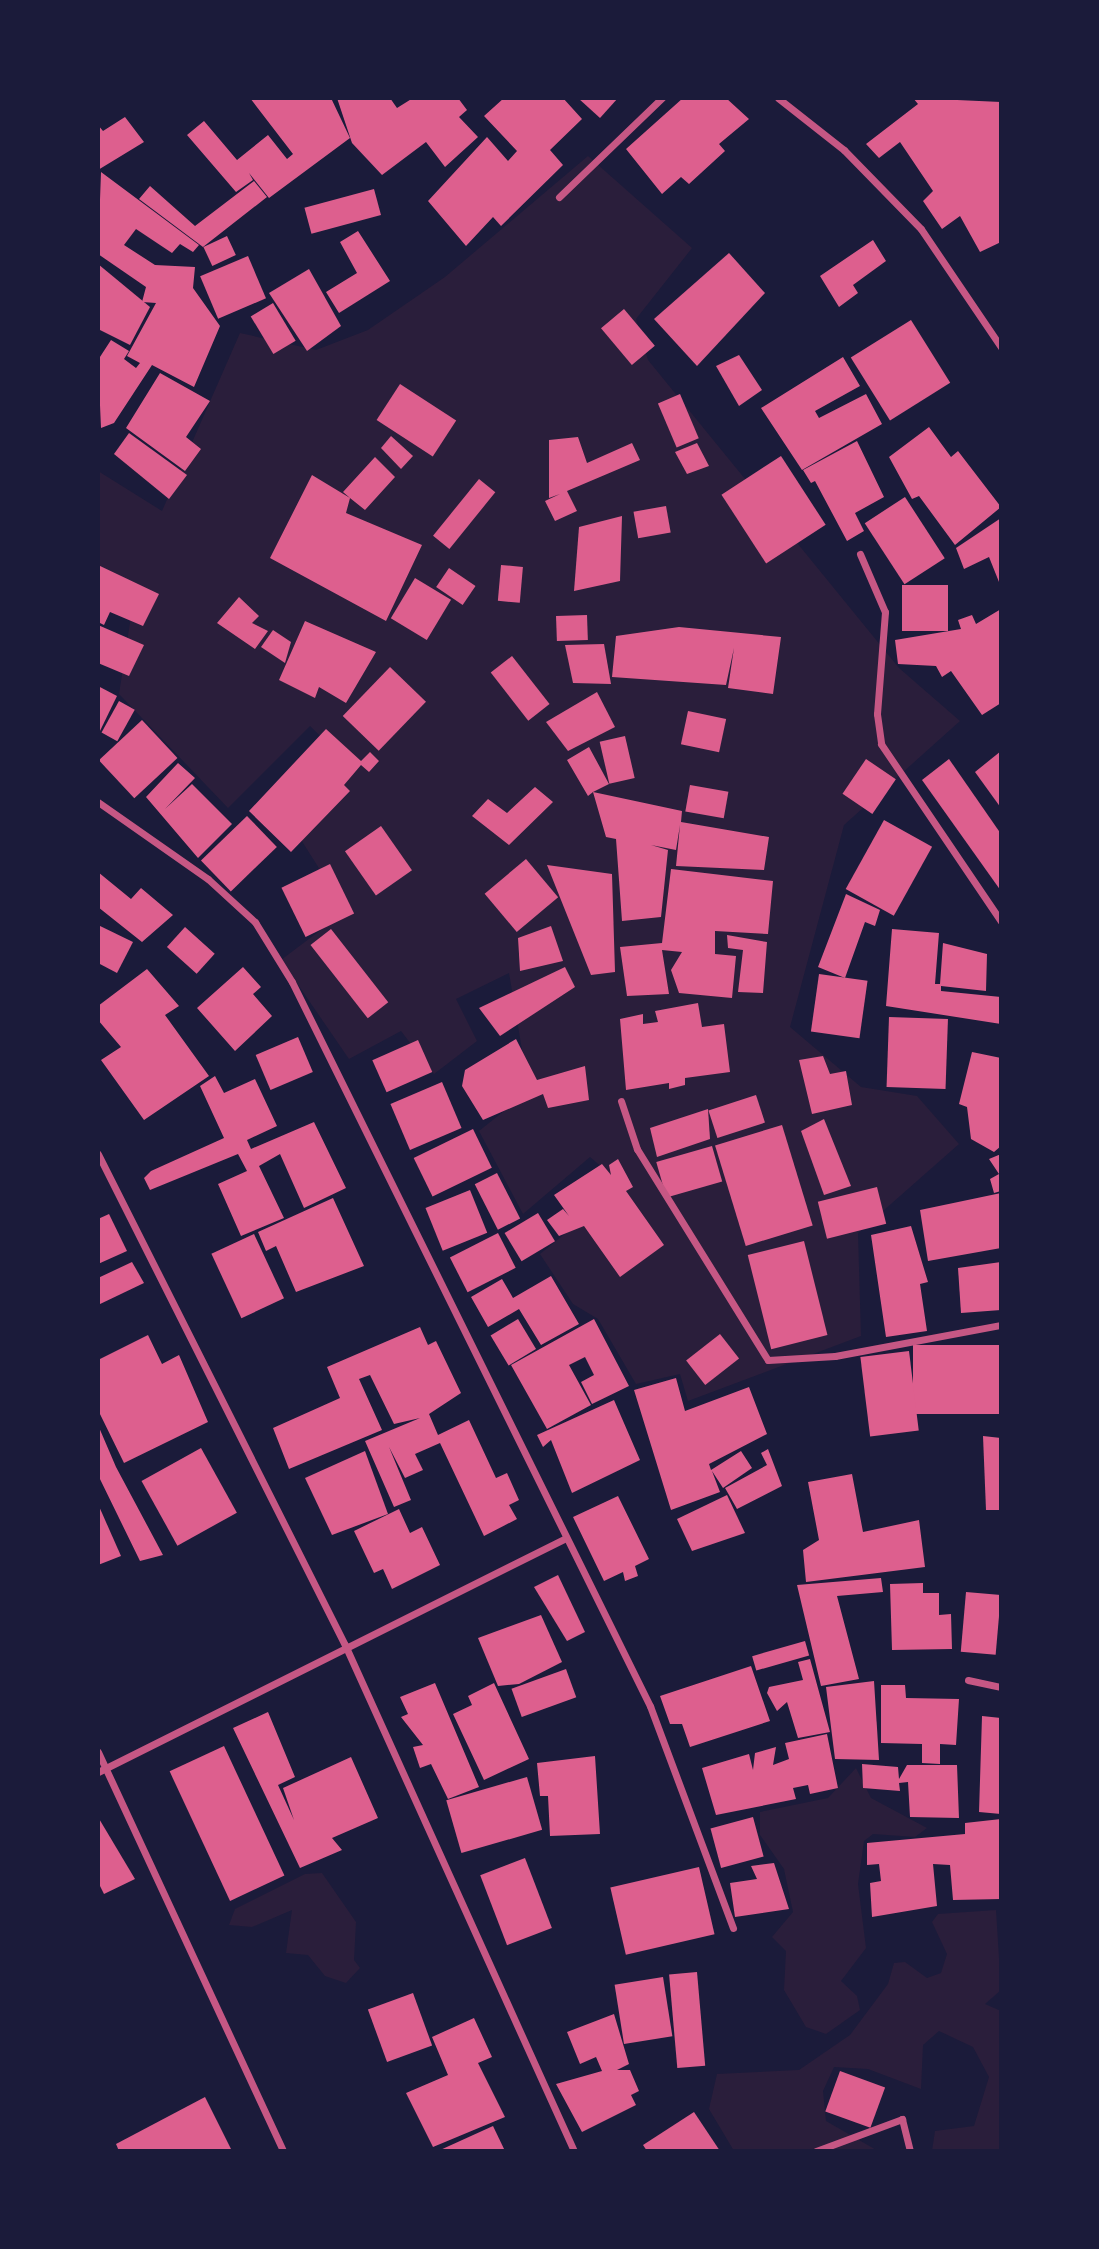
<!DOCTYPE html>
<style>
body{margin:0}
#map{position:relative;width:1099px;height:2249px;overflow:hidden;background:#1b1b3a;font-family:Bitter,serif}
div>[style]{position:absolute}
.green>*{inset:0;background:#2a1e3b}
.building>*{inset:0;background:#dd5f8e;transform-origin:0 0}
.minor>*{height:7px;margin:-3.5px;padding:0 3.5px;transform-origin:3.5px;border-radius:3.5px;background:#c65784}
span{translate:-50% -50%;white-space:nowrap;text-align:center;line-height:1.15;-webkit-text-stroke:5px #1b1b3a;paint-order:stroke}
.frame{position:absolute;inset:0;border:100px solid #1b1b3a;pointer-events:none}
</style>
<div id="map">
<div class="green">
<i style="clip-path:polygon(588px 156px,692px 248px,636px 319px,648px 360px,899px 668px,960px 721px,844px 825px,790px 1027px,861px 1087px,917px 1096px,959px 1144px,858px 1233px,861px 1336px,688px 1401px,680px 1374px,636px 1384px,598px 1319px,573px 1304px,540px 1254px,624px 1186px,590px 1157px,523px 1214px,479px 1131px,529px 1091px,509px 973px,456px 999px,477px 1041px,434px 1074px,401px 1031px,349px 1059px,281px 960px,346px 911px,298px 835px,352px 767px,310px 726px,228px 808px,119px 694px,135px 590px,98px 568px,98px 471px,162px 511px,240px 333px,316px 350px,368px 330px,445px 277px)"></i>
<i style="clip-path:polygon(856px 1768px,871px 1798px,927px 1828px,915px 1837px,873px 1834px,864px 1841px,858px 1884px,866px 1948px,841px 1981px,857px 1996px,860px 2010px,826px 2034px,806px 2027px,784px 1990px,786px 1951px,772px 1937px,793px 1912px,784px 1869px,760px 1835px,760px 1812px,828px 1798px)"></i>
<i style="clip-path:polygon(322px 1873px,356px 1922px,354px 1960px,360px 1968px,346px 1983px,325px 1976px,308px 1955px,286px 1953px,292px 1910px,252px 1927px,229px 1925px,235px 1909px,305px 1874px)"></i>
<i style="clip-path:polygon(996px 1910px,1001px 1990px,985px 2004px,1001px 2011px,1001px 2151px,932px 2151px,935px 2131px,974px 2126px,989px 2077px,973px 2047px,939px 2031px,923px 2045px,921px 2089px,868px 2069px,834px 2067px,823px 2091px,826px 2121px,878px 2151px,734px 2151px,709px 2109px,717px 2074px,799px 2070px,850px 2035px,888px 1984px,894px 1963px,905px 1962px,927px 1978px,941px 1973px,947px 1954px,932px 1922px,938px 1914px)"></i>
</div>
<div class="building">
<i style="clip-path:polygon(250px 98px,331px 98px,350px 138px,269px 198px,249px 173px,253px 180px,236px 192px,187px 135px,204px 121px,237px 160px,268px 135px,287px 159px,293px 154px)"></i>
<i style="clip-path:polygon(337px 98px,390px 98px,397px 108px,413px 98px,458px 98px,467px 110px,459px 117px,478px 137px,445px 167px,426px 142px,382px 175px,352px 143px)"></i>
<i style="clip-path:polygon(504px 98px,563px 98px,582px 119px,550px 150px,563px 165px,501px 226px,493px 217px,466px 246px,428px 201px,487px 137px,508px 161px,517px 151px,484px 116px)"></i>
<i style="clip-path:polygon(578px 98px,618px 98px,600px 118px)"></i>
<i style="clip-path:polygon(683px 98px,726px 98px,749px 119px,719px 144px,725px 151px,689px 184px,681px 177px,662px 194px,626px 149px)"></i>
<i style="clip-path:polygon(913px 98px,1001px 102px,1001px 242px,980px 252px,960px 216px,942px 229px,923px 201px,933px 191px,900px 142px,879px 158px,866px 144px,918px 104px)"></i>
<i style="clip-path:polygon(125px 117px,144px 142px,98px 170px,98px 125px,103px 131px)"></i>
<i style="clip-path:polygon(101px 172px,199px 245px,193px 252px,180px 244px,172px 253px,136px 229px,124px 245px,155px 265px,195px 267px,193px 288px,220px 326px,194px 387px,152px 365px,114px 423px,101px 428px,98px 360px,111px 340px,129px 351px,124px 359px,136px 368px,140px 363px,127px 356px,156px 303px,142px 302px,146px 287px,98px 254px)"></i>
<i style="clip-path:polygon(254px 181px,267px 197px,203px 247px,139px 199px,150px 186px,195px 226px)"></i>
<i style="left:374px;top:189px;width:27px;height:72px;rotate:75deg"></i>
<i style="clip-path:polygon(358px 231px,390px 281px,339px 313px,326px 292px,357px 273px,340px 242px)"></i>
<i style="left:227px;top:236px;width:21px;height:26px;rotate:65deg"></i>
<i style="clip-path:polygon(873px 240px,886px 261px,853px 285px,858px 293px,839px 307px,820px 276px)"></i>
<i style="clip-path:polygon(729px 253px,765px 293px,697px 366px,654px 319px)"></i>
<i style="left:248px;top:256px;width:46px;height:52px;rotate:67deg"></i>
<i style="clip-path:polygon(98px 264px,150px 307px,130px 345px,98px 329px)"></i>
<i style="clip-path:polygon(309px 269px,341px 326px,307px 351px,269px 293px)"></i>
<i style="left:273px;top:303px;width:44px;height:26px;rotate:59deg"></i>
<i style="left:624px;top:309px;width:48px;height:30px;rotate:50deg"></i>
<i style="left:911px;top:320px;width:74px;height:71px;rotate:58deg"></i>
<i style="clip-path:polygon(739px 355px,762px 390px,739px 406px,716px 366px)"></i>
<i style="clip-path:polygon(843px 357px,860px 386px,815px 411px,819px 418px,866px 394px,882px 424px,802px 470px,761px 408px)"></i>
<i style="clip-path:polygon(160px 373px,210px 401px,186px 437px,201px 449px,185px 471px,126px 428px)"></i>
<i style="left:400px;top:384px;width:67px;height:43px;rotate:33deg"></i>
<i style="left:680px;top:394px;width:48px;height:24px;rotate:67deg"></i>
<i style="clip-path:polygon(929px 427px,951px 457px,958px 451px,1001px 507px,955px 545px,919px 496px,912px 499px,889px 457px)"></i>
<i style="clip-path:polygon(129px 433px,187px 475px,169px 499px,114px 454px)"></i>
<i style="clip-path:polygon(391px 436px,413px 456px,401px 469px,381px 448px)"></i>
<i style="clip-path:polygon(578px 437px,587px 463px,632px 443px,640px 460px,567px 491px,577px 511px,555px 521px,545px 501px,560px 494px,549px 498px,549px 440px)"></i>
<i style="clip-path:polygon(857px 441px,884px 497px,855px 513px,864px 531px,847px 541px,815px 481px,811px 483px,803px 470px)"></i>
<i style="clip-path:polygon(697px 443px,709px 466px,687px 474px,675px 452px)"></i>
<i style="left:781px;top:456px;width:82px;height:71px;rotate:57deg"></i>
<i style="clip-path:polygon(375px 457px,395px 477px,365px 510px,350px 498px,346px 513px,422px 545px,386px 621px,270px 558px,312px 475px,350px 498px,343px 492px)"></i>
<i style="left:479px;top:479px;width:21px;height:73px;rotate:39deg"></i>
<i style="left:905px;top:497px;width:73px;height:48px;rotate:57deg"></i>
<i style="left:666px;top:506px;width:27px;height:33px;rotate:80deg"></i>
<i style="clip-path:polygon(622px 516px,620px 581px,574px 591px,579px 527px)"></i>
<i style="clip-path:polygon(1001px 518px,1001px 587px,989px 557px,964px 569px,956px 548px)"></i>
<i style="clip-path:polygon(98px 565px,159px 594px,143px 626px,110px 612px,104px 625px,98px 622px)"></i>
<i style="left:501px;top:565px;width:22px;height:36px;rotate:5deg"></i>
<i style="left:449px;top:568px;width:32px;height:23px;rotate:34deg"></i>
<i style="left:415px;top:578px;width:42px;height:47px;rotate:31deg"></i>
<i style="left:948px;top:585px;width:46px;height:46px;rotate:90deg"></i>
<i style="clip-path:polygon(239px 597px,259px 616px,252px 623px,268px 631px,255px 649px,217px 623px)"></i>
<i style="clip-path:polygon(1001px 609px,1001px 703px,982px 715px,951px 671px,942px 677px,936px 666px,898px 664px,895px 640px,961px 629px,958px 620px,972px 615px,976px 624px)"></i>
<i style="left:587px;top:615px;width:25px;height:31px;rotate:88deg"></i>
<i style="clip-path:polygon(305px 621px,376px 652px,346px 703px,319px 687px,315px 698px,279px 680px)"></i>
<i style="clip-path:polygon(98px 625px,144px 645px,129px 676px,98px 663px)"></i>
<i style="clip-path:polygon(679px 627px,781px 637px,773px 694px,728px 688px,734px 648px,726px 685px,612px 677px,616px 636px)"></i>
<i style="clip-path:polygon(273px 630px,291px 642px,285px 663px,261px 647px)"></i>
<i style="clip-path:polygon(604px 644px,611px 684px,573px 683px,565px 645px)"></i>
<i style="left:512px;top:656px;width:61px;height:27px;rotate:52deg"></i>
<i style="left:390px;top:667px;width:50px;height:68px;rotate:44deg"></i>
<i style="clip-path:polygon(98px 686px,117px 696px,98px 735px)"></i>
<i style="clip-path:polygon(597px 692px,615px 727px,568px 751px,546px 722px)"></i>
<i style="left:119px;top:701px;width:18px;height:36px;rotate:29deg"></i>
<i style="left:688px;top:711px;width:39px;height:34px;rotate:12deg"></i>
<i style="left:142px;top:720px;width:52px;height:59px;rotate:47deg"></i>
<i style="clip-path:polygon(326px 729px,361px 761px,370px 752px,379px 761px,369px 772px,361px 765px,344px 785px,350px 791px,291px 852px,249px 811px)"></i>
<i style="left:625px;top:736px;width:43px;height:26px;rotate:77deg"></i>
<i style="clip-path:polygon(589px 747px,609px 784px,593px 792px,682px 811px,681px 822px,769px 837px,764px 870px,676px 866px,680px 825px,676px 850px,651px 845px,668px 850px,661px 917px,622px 921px,616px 839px,606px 837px,593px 792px,588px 796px,567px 760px)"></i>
<i style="clip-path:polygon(1001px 751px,1001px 808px,975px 772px)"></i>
<i style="left:866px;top:759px;width:36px;height:42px;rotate:34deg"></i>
<i style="clip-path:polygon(949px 759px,1001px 834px,1001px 891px,922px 780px)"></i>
<i style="clip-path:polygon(178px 763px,195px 778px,165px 809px,192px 784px,232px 824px,198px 858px,146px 797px)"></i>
<i style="left:690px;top:785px;width:39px;height:27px;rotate:10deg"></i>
<i style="clip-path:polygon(535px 787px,553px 802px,509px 845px,472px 816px,488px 799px,507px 813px)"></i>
<i style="left:247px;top:816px;width:43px;height:64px;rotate:46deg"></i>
<i style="left:884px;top:820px;width:55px;height:79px;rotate:29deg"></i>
<i style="left:381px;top:826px;width:54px;height:44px;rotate:55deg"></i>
<i style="left:526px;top:859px;width:50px;height:54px;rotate:50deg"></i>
<i style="left:330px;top:864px;width:55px;height:54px;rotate:64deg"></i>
<i style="clip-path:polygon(547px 865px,612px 874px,615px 972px,591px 975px)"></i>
<i style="clip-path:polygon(671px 869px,773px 881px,768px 934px,715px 931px,715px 954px,736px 956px,732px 998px,679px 993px,671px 970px,682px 952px,662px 950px,669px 994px,627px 996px,620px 947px,662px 943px)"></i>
<i style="clip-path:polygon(98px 872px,131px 899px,141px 888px,173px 915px,142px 942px,98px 907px)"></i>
<i style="clip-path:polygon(846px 894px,880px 910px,875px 926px,865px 922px,845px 978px,818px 967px)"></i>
<i style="clip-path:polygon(98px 925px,133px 942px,117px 973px,98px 963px)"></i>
<i style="clip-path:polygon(551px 926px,563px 961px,520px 971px,518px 938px)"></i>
<i style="left:185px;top:927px;width:40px;height:27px;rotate:42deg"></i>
<i style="left:331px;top:929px;width:93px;height:26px;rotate:52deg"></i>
<i style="clip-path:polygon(892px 929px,939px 933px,935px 984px,940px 984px,943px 943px,987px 954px,986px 991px,941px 986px,941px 991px,1001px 997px,1001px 1024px,886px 1006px)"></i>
<i style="clip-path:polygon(727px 935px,767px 942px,763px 993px,738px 992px,743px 950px,728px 948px)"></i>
<i style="clip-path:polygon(243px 967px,261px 987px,253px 994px,272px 1016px,235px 1051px,197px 1008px)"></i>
<i style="clip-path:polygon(565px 967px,575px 987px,500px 1036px,479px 1008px)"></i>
<i style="clip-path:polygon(147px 969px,179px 1006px,165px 1015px,209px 1076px,144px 1120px,101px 1060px,121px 1047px,98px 1020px,98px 1006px)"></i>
<i style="left:819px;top:974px;width:49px;height:58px;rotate:8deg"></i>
<i style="clip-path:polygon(698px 1003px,702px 1027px,724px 1024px,730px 1072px,685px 1078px,685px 1085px,669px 1089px,669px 1083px,626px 1090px,620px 1019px,643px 1014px,643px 1024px,658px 1022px,655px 1011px)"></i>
<i style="left:889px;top:1017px;width:59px;height:70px;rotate:2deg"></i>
<i style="left:298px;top:1037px;width:38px;height:46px;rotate:67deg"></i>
<i style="clip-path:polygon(516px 1039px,537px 1080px,585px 1066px,589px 1100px,548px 1108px,543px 1094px,483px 1120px,462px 1086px,465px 1070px)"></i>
<i style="left:418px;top:1040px;width:35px;height:50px;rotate:66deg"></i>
<i style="clip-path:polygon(972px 1052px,1001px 1058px,1001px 1146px,994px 1152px,971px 1139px,967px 1107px,959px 1104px)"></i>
<i style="clip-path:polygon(823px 1056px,830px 1074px,846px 1071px,852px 1105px,812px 1114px,799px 1060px)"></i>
<i style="clip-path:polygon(215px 1076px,224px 1093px,255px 1079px,277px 1126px,247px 1140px,251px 1149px,314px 1122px,346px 1188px,304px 1208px,280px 1154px,259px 1166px,284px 1218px,241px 1236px,218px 1184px,247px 1171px,238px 1154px,150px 1190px,144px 1178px,151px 1171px,224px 1138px,200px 1086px)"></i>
<i style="left:442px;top:1082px;width:50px;height:56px;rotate:67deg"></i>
<i style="left:756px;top:1095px;width:29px;height:50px;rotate:72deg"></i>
<i style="clip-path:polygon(708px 1109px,710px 1139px,657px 1157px,650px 1128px)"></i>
<i style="clip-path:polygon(824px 1119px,851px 1186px,824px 1195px,801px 1131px)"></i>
<i style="left:782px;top:1125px;width:105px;height:70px;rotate:73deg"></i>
<i style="left:473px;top:1129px;width:43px;height:66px;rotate:64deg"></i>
<i style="left:712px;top:1146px;width:37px;height:58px;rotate:74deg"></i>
<i style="clip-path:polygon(1001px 1154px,1001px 1191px,994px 1193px,990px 1179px,999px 1174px,989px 1159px)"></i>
<i style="clip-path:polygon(618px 1159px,633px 1187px,626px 1191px,664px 1245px,620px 1277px,584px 1226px,559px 1236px,547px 1220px,563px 1209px,569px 1216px,554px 1195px,602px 1164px,611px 1175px,609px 1165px)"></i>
<i style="left:497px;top:1173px;width:51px;height:25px;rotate:63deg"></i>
<i style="left:877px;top:1187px;width:38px;height:61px;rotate:76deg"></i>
<i style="left:470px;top:1190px;width:46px;height:48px;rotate:68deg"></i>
<i style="clip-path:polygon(1001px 1193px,1001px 1248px,928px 1261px,920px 1210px)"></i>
<i style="clip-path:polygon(333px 1198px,364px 1266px,296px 1292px,276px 1246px,266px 1251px,258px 1232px)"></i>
<i style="left:538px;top:1213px;width:33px;height:39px;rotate:59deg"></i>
<i style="clip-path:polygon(109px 1214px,127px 1251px,98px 1264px,98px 1219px)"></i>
<i style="clip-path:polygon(911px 1226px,928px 1282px,920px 1284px,927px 1331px,886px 1337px,871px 1235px)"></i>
<i style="left:498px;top:1233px;width:39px;height:54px;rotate:63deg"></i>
<i style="left:254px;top:1234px;width:71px;height:47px;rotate:65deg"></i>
<i style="left:804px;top:1241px;width:97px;height:58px;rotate:76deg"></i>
<i style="clip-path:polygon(132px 1262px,144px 1283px,98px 1305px,98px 1278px)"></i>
<i style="clip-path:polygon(1001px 1262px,1001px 1310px,961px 1313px,958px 1268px)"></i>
<i style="clip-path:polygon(551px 1276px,579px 1324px,541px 1345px,519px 1309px,488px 1327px,471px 1297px,502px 1279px,513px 1298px)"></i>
<i style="left:518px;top:1319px;width:35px;height:32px;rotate:59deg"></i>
<i style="clip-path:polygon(594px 1319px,629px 1386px,592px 1404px,581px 1382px,594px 1375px,585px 1357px,569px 1365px,591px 1405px,547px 1429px,511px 1365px)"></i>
<i style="clip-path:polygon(420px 1327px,428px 1345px,436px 1341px,461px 1393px,429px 1414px,438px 1435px,469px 1420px,496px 1478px,507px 1473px,519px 1500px,509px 1505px,517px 1519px,484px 1536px,440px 1443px,415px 1454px,423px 1470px,405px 1478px,389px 1447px,411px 1500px,394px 1507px,365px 1441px,420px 1418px,394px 1424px,370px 1375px,359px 1379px,382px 1430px,289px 1469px,273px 1428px,340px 1398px,327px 1367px)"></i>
<i style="left:720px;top:1334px;width:31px;height:43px;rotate:52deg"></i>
<i style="clip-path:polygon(148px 1335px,162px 1364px,179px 1355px,208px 1422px,124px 1463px,98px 1410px,98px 1360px)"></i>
<i style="left:1001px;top:1345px;width:69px;height:88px;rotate:90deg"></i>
<i style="left:909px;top:1351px;width:80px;height:49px;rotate:83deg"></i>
<i style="clip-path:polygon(676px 1378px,685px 1411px,749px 1387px,767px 1434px,709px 1464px,711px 1470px,741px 1451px,752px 1468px,723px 1488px,712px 1471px,720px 1492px,671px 1510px,634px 1390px)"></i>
<i style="clip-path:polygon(614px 1400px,640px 1460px,572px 1493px,551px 1440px,543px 1447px,537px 1435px)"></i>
<i style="clip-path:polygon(98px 1425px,116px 1467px,163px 1555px,140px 1561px,98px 1475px)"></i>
<i style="clip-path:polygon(983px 1436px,1001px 1438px,1001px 1510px,986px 1510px)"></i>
<i style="left:201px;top:1448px;width:74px;height:68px;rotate:61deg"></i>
<i style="clip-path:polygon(768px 1449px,782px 1486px,737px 1509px,725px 1488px,767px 1465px,761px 1453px)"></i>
<i style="clip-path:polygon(365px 1451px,388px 1514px,332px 1535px,305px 1478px)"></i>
<i style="clip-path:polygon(852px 1474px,863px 1532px,919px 1520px,925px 1567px,806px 1582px,803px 1550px,819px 1540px,808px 1482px)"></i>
<i style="clip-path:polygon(727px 1495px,745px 1533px,692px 1551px,677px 1519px)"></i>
<i style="clip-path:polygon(618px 1496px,649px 1559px,635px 1566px,638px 1576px,625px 1581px,623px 1572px,604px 1581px,573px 1517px)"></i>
<i style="clip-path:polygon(98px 1504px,121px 1556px,98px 1565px)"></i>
<i style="clip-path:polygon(399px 1509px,410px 1533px,422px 1527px,440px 1565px,392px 1589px,383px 1569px,374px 1573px,354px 1531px)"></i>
<i style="clip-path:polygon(558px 1575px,585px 1632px,567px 1641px,534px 1587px)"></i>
<i style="clip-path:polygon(881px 1578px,883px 1592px,837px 1596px,859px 1679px,821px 1686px,797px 1585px)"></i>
<i style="clip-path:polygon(923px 1583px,923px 1593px,939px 1593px,939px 1615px,951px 1614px,952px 1649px,892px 1650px,890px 1584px)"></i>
<i style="left:966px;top:1592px;width:35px;height:60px;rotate:5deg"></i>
<i style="clip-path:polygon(541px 1615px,562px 1662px,519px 1684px,498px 1686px,478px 1638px)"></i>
<i style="left:805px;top:1641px;width:15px;height:55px;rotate:74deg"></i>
<i style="clip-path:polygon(810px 1659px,830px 1732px,798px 1738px,787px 1702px,777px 1711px,767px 1693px,769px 1687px,803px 1680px,798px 1662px)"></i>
<i style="clip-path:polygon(751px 1666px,770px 1721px,690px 1747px,682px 1724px,670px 1724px,660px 1696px)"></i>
<i style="left:566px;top:1669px;width:30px;height:58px;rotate:70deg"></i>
<i style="clip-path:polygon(874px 1681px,879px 1760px,835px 1759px,826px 1687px)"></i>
<i style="clip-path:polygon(435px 1683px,479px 1787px,448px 1799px,431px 1764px,420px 1768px,413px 1747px,423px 1745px,401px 1717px,408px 1714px,400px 1697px)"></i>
<i style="clip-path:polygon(494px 1683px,529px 1759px,484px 1780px,453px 1714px,472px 1705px,468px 1696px)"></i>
<i style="clip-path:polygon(881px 1685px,905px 1685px,906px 1698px,959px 1699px,956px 1745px,940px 1744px,940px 1764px,922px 1763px,922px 1744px,881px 1743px)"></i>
<i style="clip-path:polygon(268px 1712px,295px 1777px,278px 1785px,294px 1820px,283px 1788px,351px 1757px,378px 1818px,332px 1838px,342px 1850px,300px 1868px,233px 1728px)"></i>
<i style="clip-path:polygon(982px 1716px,1001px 1718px,1001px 1814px,979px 1812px)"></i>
<i style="clip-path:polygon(827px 1734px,838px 1788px,810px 1794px,808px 1785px,793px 1788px,796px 1799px,716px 1815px,702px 1768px,749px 1754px,753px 1770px,755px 1753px,776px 1747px,773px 1765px,789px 1759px,785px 1743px)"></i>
<i style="left:224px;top:1746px;width:143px;height:60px;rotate:65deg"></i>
<i style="clip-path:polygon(595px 1756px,600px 1834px,550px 1836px,548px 1796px,540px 1796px,537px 1763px)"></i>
<i style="clip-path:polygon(862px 1764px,898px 1767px,899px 1779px,907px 1765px,957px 1765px,959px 1818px,910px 1817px,908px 1782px,899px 1783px,900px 1791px,863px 1788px)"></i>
<i style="left:527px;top:1777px;width:55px;height:84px;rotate:74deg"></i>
<i style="clip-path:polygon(98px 1817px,135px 1879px,104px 1894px,98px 1882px)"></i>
<i style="left:753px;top:1817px;width:41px;height:44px;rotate:75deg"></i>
<i style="clip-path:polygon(1001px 1819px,1001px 1899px,953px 1900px,950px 1865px,933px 1864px,937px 1906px,872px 1917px,870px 1883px,881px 1881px,879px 1864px,867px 1865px,867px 1843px,965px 1834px,965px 1823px)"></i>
<i style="left:525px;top:1858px;width:75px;height:48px;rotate:69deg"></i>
<i style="clip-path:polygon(774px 1863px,789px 1909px,735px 1917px,730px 1883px,757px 1879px,751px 1866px)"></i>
<i style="left:699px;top:1867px;width:69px;height:91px;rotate:77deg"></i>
<i style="left:697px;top:1972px;width:94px;height:28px;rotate:85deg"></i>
<i style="left:663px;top:1977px;width:60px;height:49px;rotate:81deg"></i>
<i style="left:413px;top:1993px;width:56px;height:48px;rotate:70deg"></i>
<i style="clip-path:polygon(614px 2014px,629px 2064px,617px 2070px,630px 2070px,639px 2091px,631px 2095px,636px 2105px,582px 2132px,556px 2084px,602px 2071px,596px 2057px,580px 2064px,567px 2032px)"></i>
<i style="clip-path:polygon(474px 2018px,492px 2057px,478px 2063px,505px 2117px,433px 2147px,406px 2093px,448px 2075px,432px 2037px)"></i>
<i style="left:840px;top:2071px;width:48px;height:43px;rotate:20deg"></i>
<i style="clip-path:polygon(205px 2097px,232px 2151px,119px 2151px,116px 2144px)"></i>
<i style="clip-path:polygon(694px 2112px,720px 2151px,647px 2151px,643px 2145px)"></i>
<i style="clip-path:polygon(493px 2126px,505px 2151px,438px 2151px)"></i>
</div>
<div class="minor">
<i style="left:778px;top:98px;width:84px;rotate:38.2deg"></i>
<i style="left:844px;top:150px;width:110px;rotate:45.7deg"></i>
<i style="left:921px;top:229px;width:143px;rotate:55.9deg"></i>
<i style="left:559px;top:197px;width:143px;rotate:-43.9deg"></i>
<i style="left:860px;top:554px;width:63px;rotate:66.7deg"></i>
<i style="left:885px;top:612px;width:102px;rotate:94.5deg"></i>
<i style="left:877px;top:714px;width:30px;rotate:82deg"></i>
<i style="left:881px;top:744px;width:214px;rotate:55.9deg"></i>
<i style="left:98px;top:802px;width:134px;rotate:35deg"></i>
<i style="left:208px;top:879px;width:64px;rotate:42.5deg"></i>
<i style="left:255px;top:922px;width:70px;rotate:58.3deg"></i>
<i style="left:292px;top:982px;width:808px;rotate:63.69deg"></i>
<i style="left:650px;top:1706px;width:237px;rotate:69.5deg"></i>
<i style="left:621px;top:1101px;width:51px;rotate:71.6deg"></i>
<i style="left:637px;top:1149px;width:248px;rotate:58.2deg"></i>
<i style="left:768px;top:1360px;width:67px;rotate:-3.4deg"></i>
<i style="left:835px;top:1356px;width:169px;rotate:-10.6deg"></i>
<i style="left:98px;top:1154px;width:550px;rotate:63.3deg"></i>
<i style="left:345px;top:1645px;width:555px;rotate:65.65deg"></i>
<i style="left:968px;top:1680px;width:34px;rotate:12deg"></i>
<i style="left:98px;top:1752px;width:440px;rotate:65.1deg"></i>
<i style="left:98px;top:1772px;width:523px;rotate:-26.57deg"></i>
<i style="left:816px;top:2151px;width:92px;rotate:-20.4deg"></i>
<i style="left:902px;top:2119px;width:33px;rotate:76deg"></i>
</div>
<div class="frame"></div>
</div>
